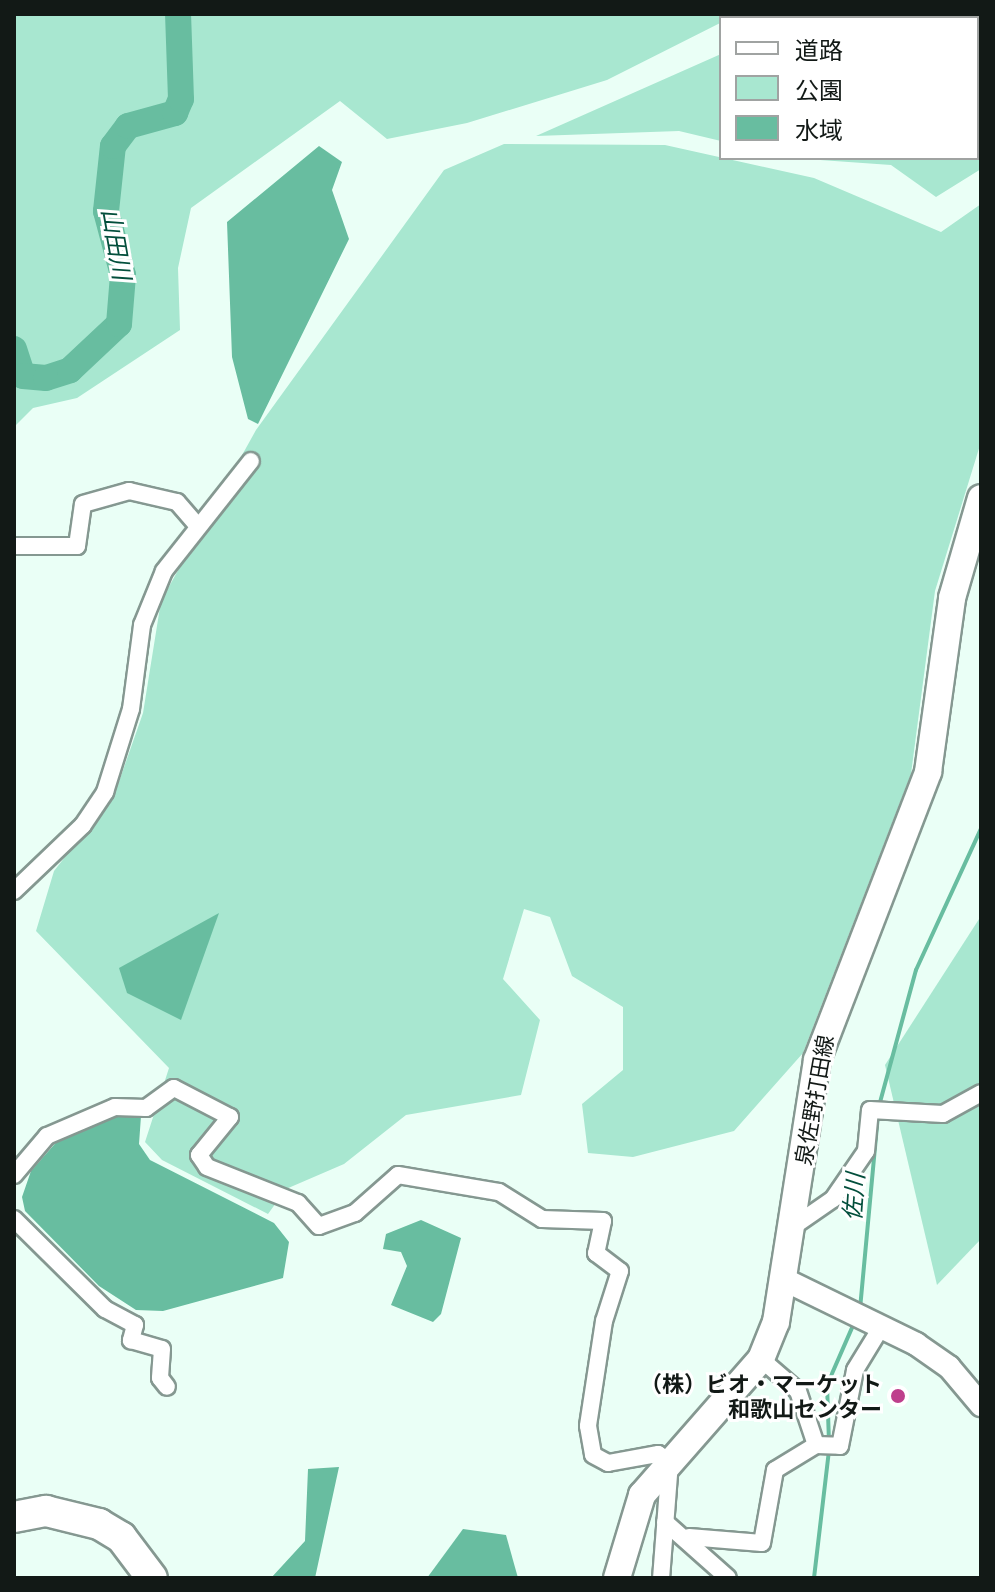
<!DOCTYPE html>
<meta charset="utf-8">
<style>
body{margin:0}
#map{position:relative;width:995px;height:1592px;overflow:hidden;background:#eafff6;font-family:"PT Serif","Noto Sans JP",serif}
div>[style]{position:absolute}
.green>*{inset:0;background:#a8e7d0}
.water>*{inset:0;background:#68bda0}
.stream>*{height:4px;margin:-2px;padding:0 2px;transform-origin:2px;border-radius:2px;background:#68bda0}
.river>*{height:26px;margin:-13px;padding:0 13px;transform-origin:13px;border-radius:13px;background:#68bda0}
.roads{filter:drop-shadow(2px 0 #859891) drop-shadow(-2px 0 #859891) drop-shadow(0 2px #859891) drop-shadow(0 -2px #859891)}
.street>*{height:16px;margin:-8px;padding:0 8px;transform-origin:8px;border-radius:8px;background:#fff}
.secondary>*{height:22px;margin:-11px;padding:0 11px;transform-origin:11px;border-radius:11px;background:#fff}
.primary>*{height:26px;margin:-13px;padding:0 13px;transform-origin:13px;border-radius:13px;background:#fff}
.highway>*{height:30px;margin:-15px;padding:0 15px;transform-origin:15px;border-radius:15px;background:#fff}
.dots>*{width:22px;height:22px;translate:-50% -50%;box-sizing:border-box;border:4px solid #fff;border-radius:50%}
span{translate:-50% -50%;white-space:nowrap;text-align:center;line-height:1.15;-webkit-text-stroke:6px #fff;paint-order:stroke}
.street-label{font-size:22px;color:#121916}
.poi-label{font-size:22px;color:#121916;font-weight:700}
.right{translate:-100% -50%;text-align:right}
.water-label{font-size:24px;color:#034f3c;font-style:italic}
.frame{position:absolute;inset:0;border:16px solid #121916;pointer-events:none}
.legend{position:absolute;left:719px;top:16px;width:260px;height:144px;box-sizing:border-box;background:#fff;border:2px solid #a0a3a2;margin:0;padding:10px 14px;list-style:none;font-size:24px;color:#121916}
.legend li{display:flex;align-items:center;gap:16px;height:40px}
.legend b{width:40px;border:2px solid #a0a3a2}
</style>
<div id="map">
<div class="green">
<i style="clip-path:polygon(14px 14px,738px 14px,607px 80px,467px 123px,387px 139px,340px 101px,191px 208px,178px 268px,180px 330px,77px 398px,33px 408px,15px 426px,14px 468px)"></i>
<i style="clip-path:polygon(798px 14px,981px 14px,981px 169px,936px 197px,891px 165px,792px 158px,977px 158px,977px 18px,791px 18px)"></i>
<i style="clip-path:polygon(721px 54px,721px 141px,679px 131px,536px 136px)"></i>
<i style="clip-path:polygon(504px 144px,665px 145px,814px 178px,941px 232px,981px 204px,981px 442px,935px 591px,911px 774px,803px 1053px,734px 1131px,633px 1157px,588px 1153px,582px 1104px,623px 1070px,623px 1007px,572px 976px,550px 917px,524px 909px,503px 979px,540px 1020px,521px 1095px,406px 1115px,344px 1164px,286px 1189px,268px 1214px,162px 1160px,145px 1142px,169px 1068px,36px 931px,54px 871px,115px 793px,143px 713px,161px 601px,256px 430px,444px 170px)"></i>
<i style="clip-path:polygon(981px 916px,981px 1239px,937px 1285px,885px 1065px)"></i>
</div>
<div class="water">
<i style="clip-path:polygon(319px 146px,342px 162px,332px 190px,349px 239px,258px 424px,248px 419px,232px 357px,227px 222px)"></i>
<i style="clip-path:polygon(219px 913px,181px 1020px,127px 993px,119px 968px)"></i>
<i style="clip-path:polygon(118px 1115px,141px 1116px,139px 1144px,150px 1160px,274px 1223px,289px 1242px,283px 1278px,163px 1311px,136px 1310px,99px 1286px,25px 1211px,22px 1197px,31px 1171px,60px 1138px)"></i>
<i style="clip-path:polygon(421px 1220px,461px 1238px,441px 1314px,433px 1322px,391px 1305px,407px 1266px,401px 1252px,383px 1249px,386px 1234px)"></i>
<i style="clip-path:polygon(339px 1467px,315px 1578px,271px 1578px,305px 1541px,308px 1469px)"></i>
<i style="clip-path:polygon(463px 1529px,506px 1535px,518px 1578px,427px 1578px)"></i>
</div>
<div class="stream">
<i style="left:879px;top:1106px;width:141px;rotate:-74.8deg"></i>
<i style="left:916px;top:970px;width:155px;rotate:-65.3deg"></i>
<i style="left:860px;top:1309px;width:195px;rotate:-84.7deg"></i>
<i style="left:829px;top:1442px;width:57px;rotate:-92deg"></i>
<i style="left:827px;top:1385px;width:70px;rotate:-66.4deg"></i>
<i style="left:814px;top:1578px;width:128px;rotate:-83.3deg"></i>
</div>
<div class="river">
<i style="left:14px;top:349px;width:28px;rotate:72deg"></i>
<i style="left:23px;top:376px;width:23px;rotate:5deg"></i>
<i style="left:46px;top:378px;width:25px;rotate:-18deg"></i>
<i style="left:70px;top:370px;width:67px;rotate:-43.2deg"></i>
<i style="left:119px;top:324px;width:49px;rotate:-85.3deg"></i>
<i style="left:123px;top:275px;width:66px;rotate:-104.9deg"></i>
<i style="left:106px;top:211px;width:65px;rotate:-83.9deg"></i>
<i style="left:113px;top:146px;width:25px;rotate:-53deg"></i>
<i style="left:128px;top:126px;width:49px;rotate:-15.5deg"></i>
<i style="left:175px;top:113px;width:15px;rotate:-67deg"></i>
<i style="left:181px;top:99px;width:85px;rotate:-92deg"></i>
</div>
<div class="roads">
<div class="street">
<i style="left:14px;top:546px;width:63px"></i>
<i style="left:77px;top:546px;width:42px;rotate:-81.9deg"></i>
<i style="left:83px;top:504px;width:48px;rotate:-15.8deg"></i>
<i style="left:129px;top:491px;width:49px;rotate:12.9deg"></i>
<i style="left:177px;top:502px;width:32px;rotate:49deg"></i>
<i style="left:14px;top:891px;width:95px;rotate:-43.7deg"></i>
<i style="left:83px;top:825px;width:40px;rotate:-56deg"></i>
<i style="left:105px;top:792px;width:87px;rotate:-72.6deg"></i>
<i style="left:131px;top:709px;width:85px;rotate:-82.5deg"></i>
<i style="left:142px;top:625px;width:58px;rotate:-67.8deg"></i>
<i style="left:164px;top:571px;width:140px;rotate:-51.7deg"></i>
<i style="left:14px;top:1175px;width:51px;rotate:-49.8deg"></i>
<i style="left:47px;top:1136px;width:74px;rotate:-23.1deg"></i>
<i style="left:115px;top:1107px;width:31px;rotate:2deg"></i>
<i style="left:146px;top:1108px;width:34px;rotate:-36deg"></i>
<i style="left:174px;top:1088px;width:63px;rotate:27.4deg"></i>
<i style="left:230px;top:1117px;width:49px;rotate:129.2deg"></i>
<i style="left:199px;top:1155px;width:14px;rotate:56deg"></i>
<i style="left:207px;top:1167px;width:98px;rotate:21.6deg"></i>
<i style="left:298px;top:1203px;width:31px;rotate:48deg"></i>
<i style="left:319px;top:1226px;width:38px;rotate:-20deg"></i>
<i style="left:355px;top:1213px;width:57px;rotate:-41.5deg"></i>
<i style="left:398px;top:1175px;width:102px;rotate:9.6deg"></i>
<i style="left:499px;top:1192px;width:51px;rotate:32.1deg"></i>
<i style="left:542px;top:1219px;width:61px;rotate:1.9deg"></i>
<i style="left:603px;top:1221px;width:33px;rotate:102deg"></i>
<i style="left:596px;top:1253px;width:30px;rotate:37deg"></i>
<i style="left:620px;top:1271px;width:52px;rotate:107.7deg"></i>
<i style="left:604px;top:1321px;width:106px;rotate:98.7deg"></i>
<i style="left:588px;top:1426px;width:29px;rotate:80deg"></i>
<i style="left:593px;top:1455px;width:17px;rotate:28deg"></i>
<i style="left:608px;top:1463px;width:51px;rotate:-10.2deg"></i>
<i style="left:658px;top:1454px;width:14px;rotate:34deg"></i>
<i style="left:670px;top:1462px;width:116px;rotate:94.4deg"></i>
<i style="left:14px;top:1219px;width:128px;rotate:44.7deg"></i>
<i style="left:105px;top:1309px;width:34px;rotate:28deg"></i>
<i style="left:135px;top:1325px;width:16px;rotate:105deg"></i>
<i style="left:131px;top:1340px;width:32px;rotate:16deg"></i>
<i style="left:162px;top:1349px;width:29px;rotate:94deg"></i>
<i style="left:160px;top:1378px;width:11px;rotate:52deg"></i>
<i style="left:794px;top:1226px;width:47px;rotate:-34.7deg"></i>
<i style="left:833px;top:1199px;width:58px;rotate:-55.5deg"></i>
<i style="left:866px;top:1151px;width:41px;rotate:-84.4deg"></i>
<i style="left:870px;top:1110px;width:73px;rotate:3.1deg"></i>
<i style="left:943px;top:1114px;width:43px;rotate:-28.9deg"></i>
<i style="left:761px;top:1359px;width:49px;rotate:40.9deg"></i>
<i style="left:798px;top:1391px;width:57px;rotate:71.6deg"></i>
<i style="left:816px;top:1445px;width:24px;rotate:2deg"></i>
<i style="left:840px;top:1446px;width:77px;rotate:-78.8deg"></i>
<i style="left:855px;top:1370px;width:52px;rotate:-58.5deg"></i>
<i style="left:665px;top:1522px;width:84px;rotate:41.6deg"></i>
<i style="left:689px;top:1537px;width:73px;rotate:4.7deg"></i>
<i style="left:762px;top:1543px;width:74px;rotate:-79.9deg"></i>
<i style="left:775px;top:1470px;width:48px;rotate:-31.4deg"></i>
</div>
<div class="secondary">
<i style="left:785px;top:1280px;width:146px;rotate:26deg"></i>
<i style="left:916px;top:1344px;width:40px;rotate:34.9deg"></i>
<i style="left:949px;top:1367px;width:50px;rotate:49.9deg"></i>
</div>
<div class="primary">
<i style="left:617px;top:1578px;width:87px;rotate:-73.2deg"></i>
<i style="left:642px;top:1495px;width:181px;rotate:-48.8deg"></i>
<i style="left:761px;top:1359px;width:40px;rotate:-68deg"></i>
<i style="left:776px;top:1322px;width:265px;rotate:-81.1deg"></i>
<i style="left:817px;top:1060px;width:309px;rotate:-68.9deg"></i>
<i style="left:928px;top:772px;width:176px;rotate:-82.1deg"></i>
<i style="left:952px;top:598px;width:104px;rotate:-73.8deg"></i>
</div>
<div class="highway">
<i style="left:14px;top:1517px;width:33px;rotate:-11deg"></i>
<i style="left:46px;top:1511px;width:55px;rotate:13.8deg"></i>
<i style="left:99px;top:1524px;width:26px;rotate:31deg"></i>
<i style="left:121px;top:1537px;width:51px;rotate:52.9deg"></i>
</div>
</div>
<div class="dots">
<i style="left:898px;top:1396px;background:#be3f8c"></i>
</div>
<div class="street-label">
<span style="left:814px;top:1100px;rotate:-80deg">泉佐野打田線</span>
</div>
<div class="poi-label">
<span class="right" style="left:882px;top:1396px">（株）ビオ・マーケット<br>和歌山センター</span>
</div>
<div class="water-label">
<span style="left:116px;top:244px;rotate:80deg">山田川</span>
<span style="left:854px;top:1197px;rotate:-86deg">佐川</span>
</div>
<div class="frame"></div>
<ul class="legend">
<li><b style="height:10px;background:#fff"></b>道路</li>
<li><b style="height:22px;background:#a8e7d0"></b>公園</li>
<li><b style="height:22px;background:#68bda0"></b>水域</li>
</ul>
</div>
